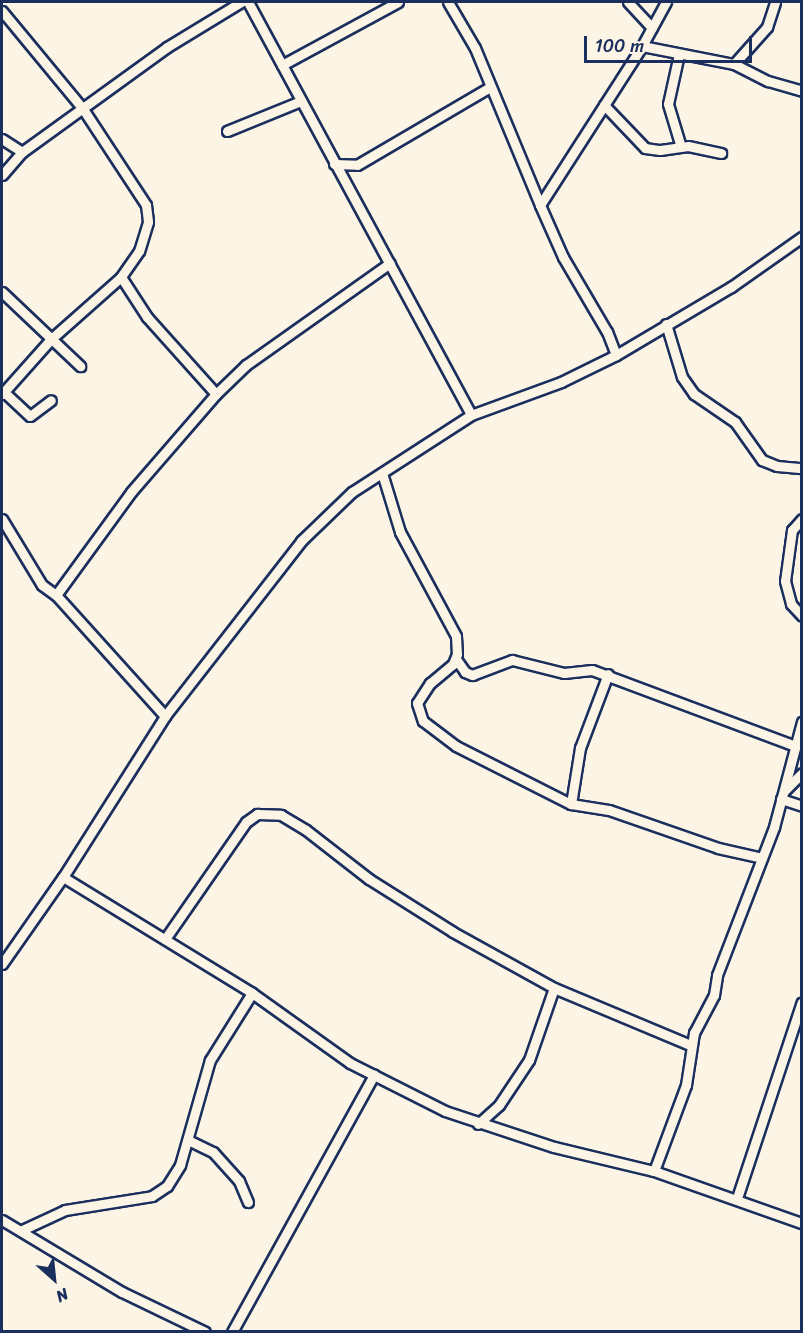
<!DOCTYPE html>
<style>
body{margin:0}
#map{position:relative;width:803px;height:1333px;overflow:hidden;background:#fcf5e5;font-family:Sriracha,sans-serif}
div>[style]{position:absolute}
.roads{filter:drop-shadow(2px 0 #1b2f5e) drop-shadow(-2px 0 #1b2f5e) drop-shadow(0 2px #1b2f5e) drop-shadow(0 -2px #1b2f5e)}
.street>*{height:9px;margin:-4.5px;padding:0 4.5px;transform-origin:4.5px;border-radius:4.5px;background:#fcf5e5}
span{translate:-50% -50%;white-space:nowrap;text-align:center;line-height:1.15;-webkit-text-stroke:4.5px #fcf5e5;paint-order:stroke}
.frame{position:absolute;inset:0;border:3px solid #1b2f5e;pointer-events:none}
.north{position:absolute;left:24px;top:1249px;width:60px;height:60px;-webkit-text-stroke:4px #fcf5e5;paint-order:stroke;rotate:153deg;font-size:16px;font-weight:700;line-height:24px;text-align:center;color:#1b2f5e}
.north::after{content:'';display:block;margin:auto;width:21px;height:27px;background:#1b2f5e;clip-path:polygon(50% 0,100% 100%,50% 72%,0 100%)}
.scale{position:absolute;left:584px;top:36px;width:168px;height:27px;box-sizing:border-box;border:3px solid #1b2f5e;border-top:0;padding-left:8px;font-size:18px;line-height:21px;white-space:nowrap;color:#1b2f5e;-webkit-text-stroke:4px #fcf5e5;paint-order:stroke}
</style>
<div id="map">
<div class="roads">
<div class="street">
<i style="left:248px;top:2px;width:469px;rotate:61.6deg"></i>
<i style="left:448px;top:2px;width:53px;rotate:59.6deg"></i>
<i style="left:475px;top:48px;width:170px;rotate:67.5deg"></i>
<i style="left:628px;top:2px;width:35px;rotate:47deg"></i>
<i style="left:2px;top:11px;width:127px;rotate:50.4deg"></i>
<i style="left:83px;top:109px;width:115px;rotate:56.7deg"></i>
<i style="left:146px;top:205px;width:17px;rotate:83deg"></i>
<i style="left:148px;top:222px;width:30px;rotate:107deg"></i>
<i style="left:139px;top:251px;width:32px;rotate:125deg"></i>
<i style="left:121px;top:277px;width:94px;rotate:138.5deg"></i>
<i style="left:51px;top:339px;width:74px;rotate:131.7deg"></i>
<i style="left:642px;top:46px;width:94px;rotate:11.1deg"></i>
<i style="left:734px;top:64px;width:38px;rotate:27deg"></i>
<i style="left:768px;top:81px;width:35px;rotate:16deg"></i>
<i style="left:679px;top:54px;width:51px;rotate:102.4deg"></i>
<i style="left:668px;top:104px;width:45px;rotate:73.2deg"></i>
<i style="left:734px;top:64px;width:50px;rotate:-48.3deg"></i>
<i style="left:767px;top:27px;width:26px;rotate:-72deg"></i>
<i style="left:282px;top:65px;width:132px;rotate:-28.5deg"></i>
<i style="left:604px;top:105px;width:59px;rotate:46.4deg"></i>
<i style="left:645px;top:148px;width:15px;rotate:8deg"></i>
<i style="left:660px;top:150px;width:28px;rotate:-8deg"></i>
<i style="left:688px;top:146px;width:34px;rotate:12deg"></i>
<i style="left:227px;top:131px;width:80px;rotate:-22.1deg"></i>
<i style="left:2px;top:139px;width:24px;rotate:33deg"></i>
<i style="left:22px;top:152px;width:179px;rotate:-35.9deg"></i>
<i style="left:167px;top:47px;width:87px;rotate:-31.3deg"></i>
<i style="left:334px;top:164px;width:23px;rotate:2deg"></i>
<i style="left:357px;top:165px;width:154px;rotate:-30.4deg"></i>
<i style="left:2px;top:175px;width:30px;rotate:-49deg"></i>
<i style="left:121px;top:277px;width:48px;rotate:57deg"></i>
<i style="left:147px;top:317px;width:103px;rotate:48.1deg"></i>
<i style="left:2px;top:292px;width:108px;rotate:43.5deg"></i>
<i style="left:666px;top:324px;width:55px;rotate:73.2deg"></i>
<i style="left:682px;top:377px;width:21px;rotate:55deg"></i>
<i style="left:694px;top:394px;width:50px;rotate:34.3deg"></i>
<i style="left:735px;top:422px;width:47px;rotate:54.6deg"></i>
<i style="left:762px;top:460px;width:16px;rotate:22deg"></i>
<i style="left:777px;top:466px;width:25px;rotate:5deg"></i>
<i style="left:616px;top:355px;width:25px;rotate:-111deg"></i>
<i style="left:607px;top:332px;width:87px;rotate:-120.4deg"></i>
<i style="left:563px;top:257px;width:57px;rotate:-113.9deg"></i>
<i style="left:540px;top:205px;width:189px;rotate:-57.3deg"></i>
<i style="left:642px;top:46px;width:50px;rotate:-61.4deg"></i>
<i style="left:4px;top:392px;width:35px;rotate:43deg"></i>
<i style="left:30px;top:416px;width:26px;rotate:-37deg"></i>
<i style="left:382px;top:473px;width:62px;rotate:73deg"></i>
<i style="left:400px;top:532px;width:118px;rotate:61.7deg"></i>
<i style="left:456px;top:636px;width:18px;rotate:87deg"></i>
<i style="left:457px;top:654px;width:11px;rotate:112deg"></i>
<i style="left:453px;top:664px;width:30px;rotate:140deg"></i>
<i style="left:430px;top:683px;width:24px;rotate:123deg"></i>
<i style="left:417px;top:703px;width:19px;rotate:72deg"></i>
<i style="left:423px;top:721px;width:41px;rotate:37.1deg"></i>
<i style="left:456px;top:746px;width:129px;rotate:26.8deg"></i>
<i style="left:571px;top:804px;width:38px;rotate:9deg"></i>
<i style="left:609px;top:810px;width:115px;rotate:19.2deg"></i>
<i style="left:718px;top:848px;width:45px;rotate:12.8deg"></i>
<i style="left:2px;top:519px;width:77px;rotate:58.8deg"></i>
<i style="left:42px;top:585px;width:17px;rotate:36deg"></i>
<i style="left:56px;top:595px;width:163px;rotate:48deg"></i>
<i style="left:802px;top:519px;width:15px;rotate:132deg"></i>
<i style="left:792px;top:530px;width:51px;rotate:97.8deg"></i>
<i style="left:785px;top:581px;width:24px;rotate:75deg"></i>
<i style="left:791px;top:604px;width:16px;rotate:47deg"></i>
<i style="left:56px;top:595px;width:127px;rotate:-53.9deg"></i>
<i style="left:131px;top:492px;width:130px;rotate:-49.1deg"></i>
<i style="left:216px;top:394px;width:42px;rotate:-44deg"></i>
<i style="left:246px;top:365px;width:176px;rotate:-35.3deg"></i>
<i style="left:456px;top:659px;width:16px;rotate:55deg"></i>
<i style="left:465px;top:672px;width:8px;rotate:23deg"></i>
<i style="left:472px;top:675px;width:43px;rotate:-20.6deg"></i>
<i style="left:512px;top:660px;width:54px;rotate:14deg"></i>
<i style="left:564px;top:673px;width:28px;rotate:-6deg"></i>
<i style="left:592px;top:670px;width:215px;rotate:20.5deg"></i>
<i style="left:784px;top:791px;width:25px;rotate:-45deg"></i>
<i style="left:781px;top:799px;width:22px;rotate:18deg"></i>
<i style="left:571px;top:804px;width:57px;rotate:-80.9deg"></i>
<i style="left:580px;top:748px;width:79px;rotate:-69.3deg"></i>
<i style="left:63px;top:877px;width:222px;rotate:31.5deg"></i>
<i style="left:252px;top:993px;width:120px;rotate:35.5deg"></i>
<i style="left:350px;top:1063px;width:106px;rotate:26.8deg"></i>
<i style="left:445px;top:1111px;width:115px;rotate:18.3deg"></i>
<i style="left:554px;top:1147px;width:103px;rotate:13.5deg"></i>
<i style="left:654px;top:1171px;width:157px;rotate:19.4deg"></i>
<i style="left:165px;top:939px;width:142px;rotate:-55.3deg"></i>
<i style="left:246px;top:822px;width:14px;rotate:-36deg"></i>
<i style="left:257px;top:814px;width:24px;rotate:2deg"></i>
<i style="left:281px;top:815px;width:29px;rotate:31deg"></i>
<i style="left:306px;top:830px;width:80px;rotate:37.9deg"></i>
<i style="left:369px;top:879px;width:99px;rotate:32.2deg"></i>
<i style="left:453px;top:932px;width:115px;rotate:29deg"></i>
<i style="left:554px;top:988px;width:147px;rotate:22.7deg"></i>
<i style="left:2px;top:964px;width:106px;rotate:-55deg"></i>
<i style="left:63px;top:877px;width:191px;rotate:-57.6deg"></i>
<i style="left:165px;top:716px;width:222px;rotate:-52.1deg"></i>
<i style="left:301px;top:541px;width:71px;rotate:-43.9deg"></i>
<i style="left:352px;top:492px;width:142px;rotate:-32.9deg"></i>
<i style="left:471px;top:415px;width:96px;rotate:-20.1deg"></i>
<i style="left:561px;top:382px;width:61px;rotate:-26.1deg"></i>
<i style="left:616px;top:355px;width:134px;rotate:-30.6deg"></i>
<i style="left:731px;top:287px;width:87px;rotate:-35.2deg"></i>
<i style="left:478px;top:1124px;width:28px;rotate:-42deg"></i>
<i style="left:499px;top:1105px;width:54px;rotate:-56.3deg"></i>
<i style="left:529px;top:1060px;width:76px;rotate:-70.9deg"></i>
<i style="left:188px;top:1140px;width:28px;rotate:26deg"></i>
<i style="left:213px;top:1152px;width:39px;rotate:48deg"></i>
<i style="left:239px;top:1181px;width:23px;rotate:67deg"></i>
<i style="left:654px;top:1171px;width:92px;rotate:-69.6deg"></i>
<i style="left:686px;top:1085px;width:53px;rotate:-81.3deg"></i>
<i style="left:694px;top:1033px;width:43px;rotate:-62.2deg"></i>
<i style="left:714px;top:995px;width:20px;rotate:-81deg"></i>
<i style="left:717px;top:975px;width:159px;rotate:-68.9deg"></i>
<i style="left:774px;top:827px;width:109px;rotate:-75.1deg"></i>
<i style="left:737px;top:1198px;width:206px;rotate:-71.7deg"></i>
<i style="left:2px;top:1220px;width:140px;rotate:31deg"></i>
<i style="left:122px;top:1292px;width:92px;rotate:25.7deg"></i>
<i style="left:22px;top:1230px;width:47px;rotate:-24.9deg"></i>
<i style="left:65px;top:1210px;width:88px;rotate:-9.1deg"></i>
<i style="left:152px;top:1196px;width:18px;rotate:-34deg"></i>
<i style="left:167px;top:1186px;width:25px;rotate:-58deg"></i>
<i style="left:180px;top:1165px;width:109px;rotate:-74.1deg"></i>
<i style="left:210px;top:1060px;width:79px;rotate:-57.9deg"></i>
<i style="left:232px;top:1332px;width:294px;rotate:-61.1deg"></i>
</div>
</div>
<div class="frame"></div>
<div class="north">N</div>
<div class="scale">100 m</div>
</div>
